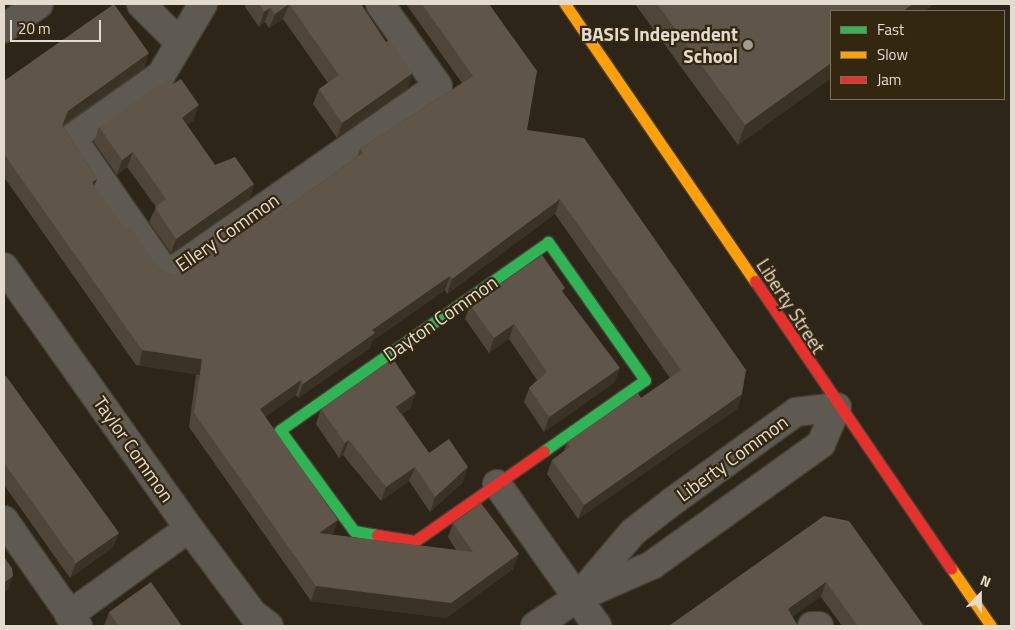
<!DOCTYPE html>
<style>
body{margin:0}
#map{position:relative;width:1015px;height:630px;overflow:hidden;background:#2c2518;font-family:"Titillium Web",sans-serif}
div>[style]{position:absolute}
.roads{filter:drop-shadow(1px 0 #453f36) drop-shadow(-1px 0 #453f36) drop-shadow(0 1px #453f36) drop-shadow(0 -1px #453f36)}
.street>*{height:28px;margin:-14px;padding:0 14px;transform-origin:14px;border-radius:14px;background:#5f5a51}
.fast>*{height:11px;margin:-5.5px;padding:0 5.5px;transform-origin:5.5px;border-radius:5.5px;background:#30b455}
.slow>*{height:11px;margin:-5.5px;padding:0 5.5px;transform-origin:5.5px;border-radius:5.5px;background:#ff9f0a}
.jam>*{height:11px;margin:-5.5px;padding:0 5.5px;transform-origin:5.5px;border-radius:5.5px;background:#e5322d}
.wall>*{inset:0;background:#4f4538}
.shaded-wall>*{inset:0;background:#3a3225;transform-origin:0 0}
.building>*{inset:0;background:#5f5548}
.dots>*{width:14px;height:14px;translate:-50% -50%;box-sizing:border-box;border:2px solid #342710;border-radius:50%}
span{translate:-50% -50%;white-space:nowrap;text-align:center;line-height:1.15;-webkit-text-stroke:4.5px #342710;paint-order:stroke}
.poi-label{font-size:19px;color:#e3dbcd;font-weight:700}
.right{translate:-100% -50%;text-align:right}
.street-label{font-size:19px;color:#e3dbcd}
.frame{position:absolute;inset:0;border:5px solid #e3dbcd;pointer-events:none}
.legend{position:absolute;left:830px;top:10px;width:175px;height:90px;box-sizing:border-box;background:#342710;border:1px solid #7a6f5c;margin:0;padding:6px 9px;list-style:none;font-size:15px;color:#e3dbcd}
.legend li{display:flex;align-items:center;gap:10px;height:25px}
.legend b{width:25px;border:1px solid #7a6f5c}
.north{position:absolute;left:955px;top:570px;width:50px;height:50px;-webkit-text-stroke:4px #342710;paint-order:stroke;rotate:22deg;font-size:14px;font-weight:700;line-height:20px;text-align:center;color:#e3dbcd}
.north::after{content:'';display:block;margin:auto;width:18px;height:22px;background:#e3dbcd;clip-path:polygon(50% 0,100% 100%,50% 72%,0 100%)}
.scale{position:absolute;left:10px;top:20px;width:91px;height:22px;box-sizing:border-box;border:2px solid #e3dbcd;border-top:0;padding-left:6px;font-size:15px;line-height:18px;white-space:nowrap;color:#e3dbcd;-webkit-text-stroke:4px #342710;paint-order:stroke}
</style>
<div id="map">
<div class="roads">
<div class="street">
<i style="left:141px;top:4px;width:55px;rotate:45deg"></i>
<i style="left:203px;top:4px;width:82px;rotate:120.6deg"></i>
<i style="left:161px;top:75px;width:109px;rotate:144.7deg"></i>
<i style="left:72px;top:138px;width:167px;rotate:55.3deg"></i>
<i style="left:167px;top:275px;width:330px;rotate:-34.9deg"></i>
<i style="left:438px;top:86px;width:100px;rotate:-125.3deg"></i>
<i style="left:4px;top:28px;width:42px;rotate:-34.4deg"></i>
<i style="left:4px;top:267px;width:320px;rotate:54.7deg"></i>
<i style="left:189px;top:528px;width:107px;rotate:53.3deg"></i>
<i style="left:253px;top:614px;width:20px;rotate:37deg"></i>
<i style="left:497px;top:484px;width:174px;rotate:54.8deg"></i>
<i style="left:4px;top:520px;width:129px;rotate:55.1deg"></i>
<i style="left:69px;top:615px;width:148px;rotate:-35.9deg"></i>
<i style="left:535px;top:626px;width:50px;rotate:-33.7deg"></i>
<i style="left:577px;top:598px;width:82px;rotate:-23.7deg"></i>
<i style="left:652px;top:565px;width:208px;rotate:-35.6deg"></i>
<i style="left:821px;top:444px;width:40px;rotate:-66.6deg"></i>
<i style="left:837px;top:407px;width:41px;rotate:173deg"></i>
<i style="left:796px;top:412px;width:152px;rotate:144.1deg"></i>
<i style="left:673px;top:501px;width:51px;rotate:142.2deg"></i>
<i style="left:633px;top:532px;width:87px;rotate:130.3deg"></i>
<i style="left:812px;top:626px;width:7px"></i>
</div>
<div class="fast">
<i style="left:544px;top:451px;width:123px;rotate:-35.1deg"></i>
<i style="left:645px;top:380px;width:169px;rotate:-125.1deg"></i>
<i style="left:377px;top:535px;width:23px;rotate:-170deg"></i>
<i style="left:354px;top:531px;width:125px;rotate:-126.2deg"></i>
<i style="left:280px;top:430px;width:327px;rotate:-35deg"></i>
</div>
<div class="slow">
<i style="left:565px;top:4px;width:336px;rotate:55.6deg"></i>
<i style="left:951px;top:568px;width:70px;rotate:55.4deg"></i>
</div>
<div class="jam">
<i style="left:755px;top:281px;width:348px;rotate:55.7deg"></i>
<i style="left:377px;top:535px;width:38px;rotate:9deg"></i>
<i style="left:415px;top:541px;width:157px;rotate:-34.9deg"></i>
</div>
</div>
<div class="wall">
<i style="clip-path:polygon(246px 4px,361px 4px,408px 88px,337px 138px,313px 104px,319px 89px,328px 83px,283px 19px,269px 28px,265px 22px,259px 27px,245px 7px)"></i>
<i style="clip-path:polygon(406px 4px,489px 4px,527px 130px,742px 394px,737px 409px,578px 519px,547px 474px,552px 460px,564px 451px,567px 442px,641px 398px,670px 378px,555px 214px,447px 294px,445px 290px,372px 341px,370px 348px,298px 398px,296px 395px,265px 417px,332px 535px,456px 550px,448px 537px,453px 523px,513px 569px,446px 618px,311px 601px,189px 427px,196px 374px,136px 365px,4px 177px,4px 81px,149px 53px,144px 68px,63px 126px,97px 179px,94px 186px,125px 229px,160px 269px,174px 276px,276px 215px,357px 157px,360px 149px,462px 83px)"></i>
<i style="clip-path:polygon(635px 4px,934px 4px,924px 11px,831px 11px,831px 78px,738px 145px)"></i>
<i style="clip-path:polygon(194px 120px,187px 125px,215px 165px,254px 184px,249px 199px,171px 253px,149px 222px,156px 207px,127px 167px,117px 175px,94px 142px,99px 127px)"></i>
<i style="clip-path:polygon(563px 293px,615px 382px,544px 432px,524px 402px,529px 388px,537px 380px,509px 339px,489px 353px,465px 319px,470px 305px)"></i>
<i style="clip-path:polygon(4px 376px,119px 533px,113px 547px,70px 578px,4px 485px)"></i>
<i style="clip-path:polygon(411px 407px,402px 414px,429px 453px,463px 482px,430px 512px,409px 481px,381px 501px,343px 455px,339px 458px,316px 424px,321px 409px)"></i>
<i style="clip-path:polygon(824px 516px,924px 626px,842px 626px,821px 597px,669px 626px)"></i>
<i style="clip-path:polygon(109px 612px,182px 626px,104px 626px)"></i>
</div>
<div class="shaded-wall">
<i style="clip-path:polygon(289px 4px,283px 19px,269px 28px,275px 14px)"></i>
<i style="clip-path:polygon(913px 4px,934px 4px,924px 11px,903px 11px)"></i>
<i style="clip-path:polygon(270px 8px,265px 22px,259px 27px,264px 12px)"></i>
<i style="clip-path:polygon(149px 53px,144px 68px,63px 125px,57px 140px,68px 111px)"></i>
<i style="clip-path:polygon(831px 63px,831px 78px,738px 145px,745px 125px)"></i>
<i style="clip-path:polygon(413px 73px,408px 88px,337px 138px,342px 123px)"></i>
<i style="clip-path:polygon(199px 105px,194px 120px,177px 132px,182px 118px)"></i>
<i style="clip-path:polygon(133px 152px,127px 167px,117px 175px,122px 160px)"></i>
<i style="clip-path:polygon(97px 179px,91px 193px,92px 182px)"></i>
<i style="clip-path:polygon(254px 184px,249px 199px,171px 253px,176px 239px)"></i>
<i style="clip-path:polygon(560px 199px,555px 214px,447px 294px,452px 279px)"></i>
<i style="clip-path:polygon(450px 276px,445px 290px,372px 341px,370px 348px,298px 398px,303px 384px,372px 330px)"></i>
<i style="clip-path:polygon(514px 324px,509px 339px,489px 353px,494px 338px)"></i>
<i style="left:142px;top:350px;width:61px;height:16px;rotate:9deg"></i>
<i style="clip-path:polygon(620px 368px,615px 382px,544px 432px,549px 417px)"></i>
<i style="clip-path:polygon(301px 380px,296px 395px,255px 424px,260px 409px)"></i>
<i style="clip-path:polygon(416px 393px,411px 407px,391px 421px,396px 407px)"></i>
<i style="clip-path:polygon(742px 394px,737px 409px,578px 519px,584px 505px)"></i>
<i style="clip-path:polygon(349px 440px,343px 455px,339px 458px,345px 443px)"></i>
<i style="clip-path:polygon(415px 467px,409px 481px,381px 501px,386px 487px)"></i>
<i style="clip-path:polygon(468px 467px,463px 482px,430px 512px,435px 497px)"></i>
<i style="clip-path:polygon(338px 520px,333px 535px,319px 533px)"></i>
<i style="clip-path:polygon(119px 533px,113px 547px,70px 578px,76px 563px)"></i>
<i style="clip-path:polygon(519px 554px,513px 569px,446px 618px,311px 601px,316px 586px)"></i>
<i style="clip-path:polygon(13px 576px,8px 590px,4px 593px,4px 583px)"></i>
<i style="clip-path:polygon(826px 582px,821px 597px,782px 624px,788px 609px)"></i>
</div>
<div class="building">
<i style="clip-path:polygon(114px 4px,149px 53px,68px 111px,62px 125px,97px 179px,92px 182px,125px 229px,129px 226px,160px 269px,174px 276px,272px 210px,276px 215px,363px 153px,360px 149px,473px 76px,422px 4px,489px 4px,537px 71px,527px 130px,584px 138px,746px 370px,742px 394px,584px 505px,552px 460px,570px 447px,567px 442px,638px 393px,641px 398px,681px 370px,560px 199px,452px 279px,450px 276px,372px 330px,375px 333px,303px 384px,301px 380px,260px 409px,338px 520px,319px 533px,473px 552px,453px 523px,481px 503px,519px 554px,451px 603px,316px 586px,194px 413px,202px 359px,142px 350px,4px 154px,4px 81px)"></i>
<i style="clip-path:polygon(259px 4px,361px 4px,386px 42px,390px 40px,413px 73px,342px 123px,319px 89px,339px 75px,289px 4px,275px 14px,270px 8px,264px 12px)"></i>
<i style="clip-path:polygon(657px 4px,913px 4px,903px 11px,831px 11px,831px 63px,745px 125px)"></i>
<i style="clip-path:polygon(168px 79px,173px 84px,181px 79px,199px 105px,182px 118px,215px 165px,235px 157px,254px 184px,176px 239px,155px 207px,166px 199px,133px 152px,122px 160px,99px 127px)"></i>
<i style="clip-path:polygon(542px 255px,565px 288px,562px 291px,620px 368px,549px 417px,529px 388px,547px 372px,514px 324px,494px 338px,470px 305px)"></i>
<i style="clip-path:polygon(393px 359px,416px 393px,396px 407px,429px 453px,449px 439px,468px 467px,435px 497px,415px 467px,386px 487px,349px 440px,345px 443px,321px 409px)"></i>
<i style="clip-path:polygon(4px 376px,6px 376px,119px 533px,76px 563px,4px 463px)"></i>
<i style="clip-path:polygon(824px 516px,849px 521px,924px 626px,858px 626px,826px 582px,788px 609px,798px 626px,669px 626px)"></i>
<i style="clip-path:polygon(4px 557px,12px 568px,13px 576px,4px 583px)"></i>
<i style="clip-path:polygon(151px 582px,182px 626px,119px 626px,109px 612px)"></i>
</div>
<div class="dots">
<i style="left:748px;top:45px;background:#a39b8e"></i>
</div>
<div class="poi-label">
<span class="right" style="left:738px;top:45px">BASIS Independent<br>School</span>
</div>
<div class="street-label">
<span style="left:227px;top:232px;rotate:-35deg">Ellery Common</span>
<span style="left:791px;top:306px;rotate:57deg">Liberty Street</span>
<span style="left:440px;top:318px;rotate:-35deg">Dayton Common</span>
<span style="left:134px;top:449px;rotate:55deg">Taylor Common</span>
<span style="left:732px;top:458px;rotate:-36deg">Liberty Common</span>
</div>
<div class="frame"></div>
<ul class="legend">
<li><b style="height:6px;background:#30b455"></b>Fast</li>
<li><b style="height:6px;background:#ff9f0a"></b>Slow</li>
<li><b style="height:6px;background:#e5322d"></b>Jam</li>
</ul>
<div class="north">N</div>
<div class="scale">20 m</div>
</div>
